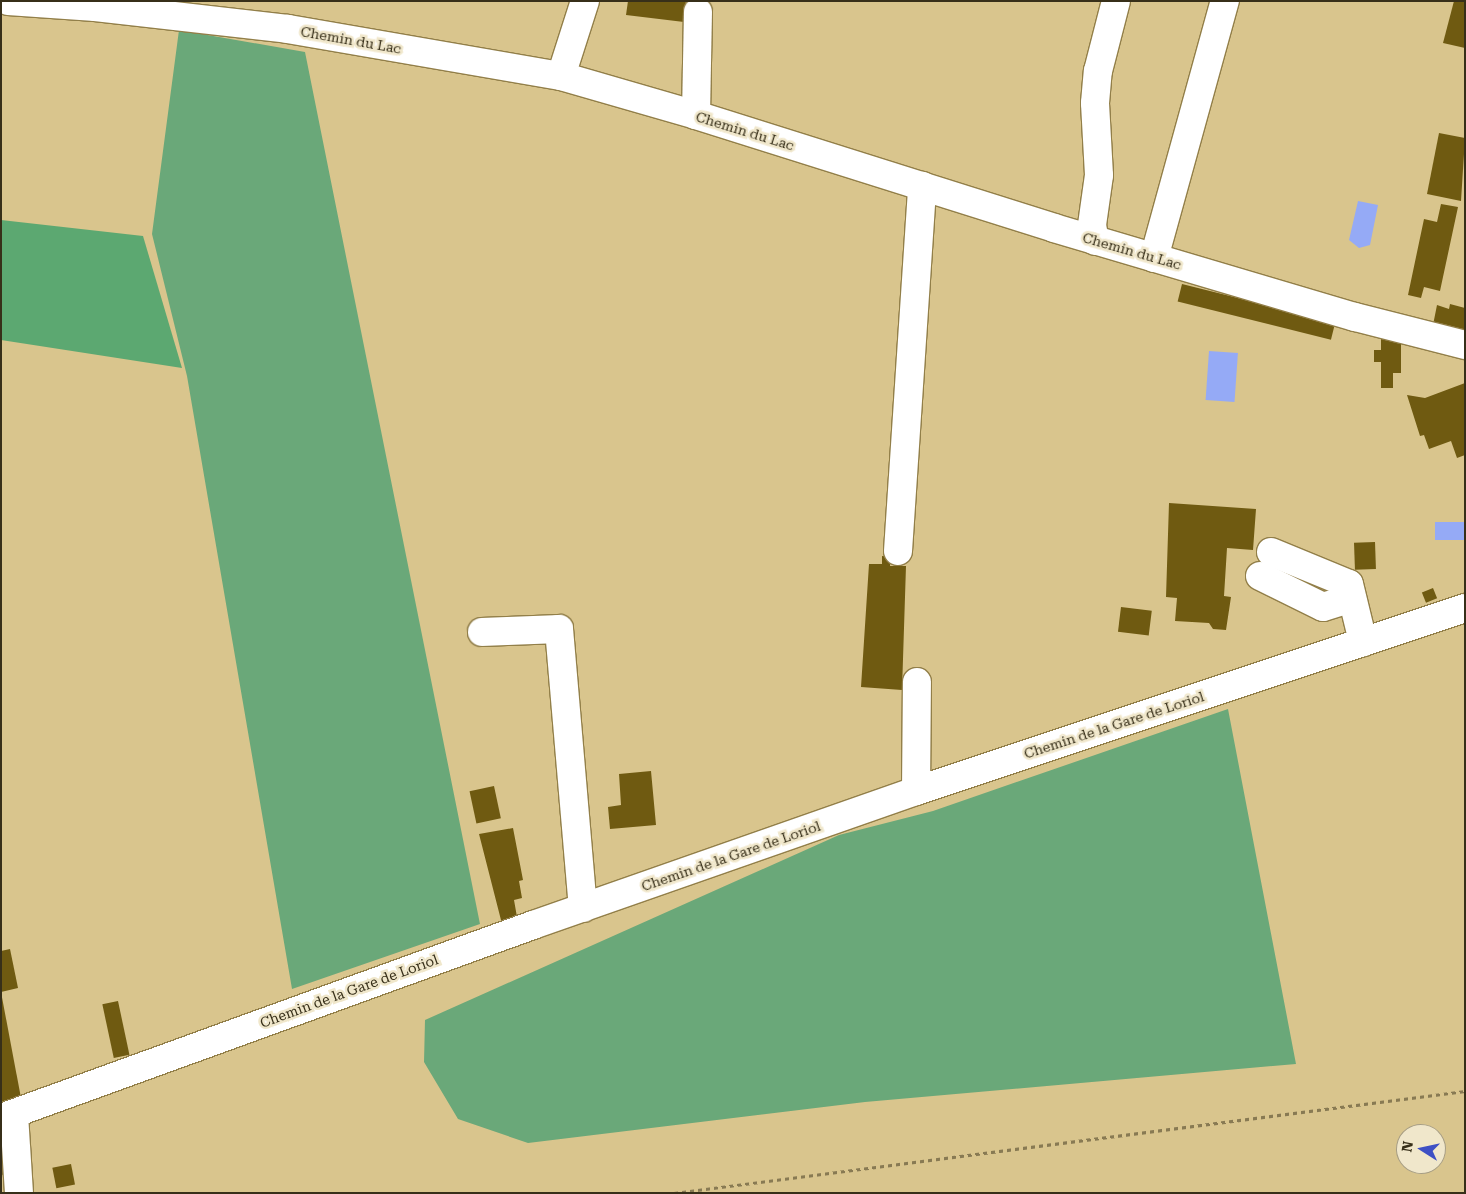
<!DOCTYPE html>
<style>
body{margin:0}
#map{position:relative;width:1466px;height:1194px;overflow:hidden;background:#d9c58d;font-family:"Roboto Serif",serif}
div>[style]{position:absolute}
.green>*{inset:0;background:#6aa879}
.forest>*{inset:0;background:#5ca871}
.water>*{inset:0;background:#95aaf6;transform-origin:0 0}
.building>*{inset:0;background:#6f5a11;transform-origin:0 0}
.path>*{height:3px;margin-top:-1.5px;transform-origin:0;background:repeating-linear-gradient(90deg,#887a53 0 4px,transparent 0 8px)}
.roads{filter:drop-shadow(1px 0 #927f49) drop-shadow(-1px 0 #927f49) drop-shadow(0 1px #927f49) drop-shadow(0 -1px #927f49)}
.minor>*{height:28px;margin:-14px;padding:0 14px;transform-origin:14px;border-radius:14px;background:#fff}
span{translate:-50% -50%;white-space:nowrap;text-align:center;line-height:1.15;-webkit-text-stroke:5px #f0e7cb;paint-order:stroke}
.street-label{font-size:14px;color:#372f19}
.frame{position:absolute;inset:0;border:2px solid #372f19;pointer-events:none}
.north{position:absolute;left:1396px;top:1124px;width:50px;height:50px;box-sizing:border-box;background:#f0e7cb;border:1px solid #a69d84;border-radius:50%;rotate:280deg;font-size:14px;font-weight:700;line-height:20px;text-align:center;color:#372f19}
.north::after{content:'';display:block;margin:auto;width:18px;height:22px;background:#3e50c4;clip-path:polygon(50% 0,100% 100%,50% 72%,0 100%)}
</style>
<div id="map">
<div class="green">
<i style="clip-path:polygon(179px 30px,305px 52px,480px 924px,292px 989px,187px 376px,152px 234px)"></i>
<i style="clip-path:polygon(1228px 709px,1296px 1064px,865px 1102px,528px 1143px,458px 1119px,424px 1062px,425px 1020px,839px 835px,933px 811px)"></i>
</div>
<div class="forest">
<i style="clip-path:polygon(1px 220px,143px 236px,182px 368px,1px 340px)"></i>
</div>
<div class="water">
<i style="clip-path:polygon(1358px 201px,1378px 205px,1370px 245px,1359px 248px,1349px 240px)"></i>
<i style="left:1209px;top:351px;width:29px;height:49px;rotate:4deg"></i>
<i style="left:1465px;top:522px;width:18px;height:30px;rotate:90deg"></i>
</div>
<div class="building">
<i style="clip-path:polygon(628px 1px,686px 1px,684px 22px,626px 15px)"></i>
<i style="clip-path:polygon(1454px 1px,1465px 1px,1465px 48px,1443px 43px)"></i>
<i style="clip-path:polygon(1439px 133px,1465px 138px,1461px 201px,1427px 194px)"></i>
<i style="clip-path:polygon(1441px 204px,1458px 207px,1440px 291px,1424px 287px,1421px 298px,1408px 295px,1424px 219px,1437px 222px)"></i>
<i style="left:1182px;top:284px;width:158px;height:18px;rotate:14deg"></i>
<i style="clip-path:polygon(1450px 304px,1465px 308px,1465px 334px,1433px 325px,1437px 305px,1449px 309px)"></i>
<i style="clip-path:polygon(1381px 329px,1401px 334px,1401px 373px,1393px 373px,1393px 388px,1381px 388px,1381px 362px,1374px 362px,1374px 350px,1381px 350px)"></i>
<i style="clip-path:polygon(1465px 383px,1465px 455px,1457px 458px,1451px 441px,1429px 449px,1424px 435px,1420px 436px,1407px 395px,1425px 398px)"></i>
<i style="clip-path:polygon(1169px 503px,1256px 509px,1253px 550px,1227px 548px,1224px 596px,1231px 597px,1226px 630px,1213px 629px,1209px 623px,1175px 621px,1177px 598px,1166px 597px)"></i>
<i style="left:1375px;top:542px;width:27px;height:21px;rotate:88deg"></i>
<i style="clip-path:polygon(882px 556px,891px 557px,890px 566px,906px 566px,902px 690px,861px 687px,869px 564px,882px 564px)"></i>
<i style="left:1433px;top:588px;width:11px;height:12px;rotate:68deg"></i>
<i style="left:1121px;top:607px;width:31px;height:25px;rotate:7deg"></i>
<i style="clip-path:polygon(651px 771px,656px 825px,610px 829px,608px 807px,621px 805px,619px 774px)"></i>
<i style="left:494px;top:786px;width:33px;height:25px;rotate:78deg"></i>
<i style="clip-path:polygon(513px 828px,523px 880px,519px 881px,522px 898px,514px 900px,517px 917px,502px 924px,479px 834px)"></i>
<i style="clip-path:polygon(10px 949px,18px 988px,1px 992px,1px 951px)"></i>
<i style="clip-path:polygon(1px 992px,21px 1098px,1px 1105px)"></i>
<i style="left:118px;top:1001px;width:55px;height:16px;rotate:78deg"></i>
<i style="clip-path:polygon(2px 1148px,7px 1174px,1px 1175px,1px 1149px)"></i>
<i style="left:71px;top:1164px;width:21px;height:19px;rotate:79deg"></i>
</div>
<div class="path">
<i style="left:674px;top:1193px;width:798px;rotate:-7.35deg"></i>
</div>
<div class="roads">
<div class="minor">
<i style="left:8px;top:1px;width:87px;rotate:3.9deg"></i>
<i style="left:95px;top:7px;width:194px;rotate:6.5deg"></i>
<i style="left:288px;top:29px;width:277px;rotate:9.8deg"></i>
<i style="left:561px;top:76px;width:141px;rotate:16.1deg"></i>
<i style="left:696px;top:115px;width:375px;rotate:17.5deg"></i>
<i style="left:1054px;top:228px;width:314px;rotate:16.5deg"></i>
<i style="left:1355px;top:317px;width:114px;rotate:14.3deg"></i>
<i style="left:561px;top:76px;width:79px;rotate:-72.3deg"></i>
<i style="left:696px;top:115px;width:103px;rotate:-88.9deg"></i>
<i style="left:1095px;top:241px;width:16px;rotate:-101deg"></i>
<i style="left:1092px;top:225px;width:50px;rotate:-82deg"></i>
<i style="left:1099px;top:175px;width:72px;rotate:-93.2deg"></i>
<i style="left:1095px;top:103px;width:32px;rotate:-85deg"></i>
<i style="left:1098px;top:71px;width:72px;rotate:-75.6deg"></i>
<i style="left:1154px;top:258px;width:267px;rotate:-74.6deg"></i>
<i style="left:898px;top:551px;width:366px;rotate:-86.2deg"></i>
<i style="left:1271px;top:552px;width:84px;rotate:22.3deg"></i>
<i style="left:1349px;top:584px;width:60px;rotate:76.4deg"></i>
<i style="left:1260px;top:576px;width:70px;rotate:26.2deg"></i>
<i style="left:1323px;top:607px;width:30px;rotate:-17deg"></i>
<i style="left:482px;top:632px;width:77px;rotate:-2.2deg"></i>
<i style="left:559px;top:629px;width:280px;rotate:85.1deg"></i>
<i style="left:916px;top:791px;width:109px;rotate:-89.5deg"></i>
<i style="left:14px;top:1114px;width:79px;rotate:86.4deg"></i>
<i style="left:1px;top:1118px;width:566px;rotate:-19.94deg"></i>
<i style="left:533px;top:925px;width:406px;rotate:-19.3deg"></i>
<i style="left:916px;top:791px;width:579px;rotate:-18.43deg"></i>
</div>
</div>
<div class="street-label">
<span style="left:351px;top:40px;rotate:10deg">Chemin du Lac</span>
<span style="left:745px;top:131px;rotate:17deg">Chemin du Lac</span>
<span style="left:1132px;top:251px;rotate:16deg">Chemin du Lac</span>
<span style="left:1114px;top:725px;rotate:-18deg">Chemin de la Gare de Loriol</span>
<span style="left:731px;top:856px;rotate:-19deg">Chemin de la Gare de Loriol</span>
<span style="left:349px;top:991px;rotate:-20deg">Chemin de la Gare de Loriol</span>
</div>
<div class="frame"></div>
<div class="north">N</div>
</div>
